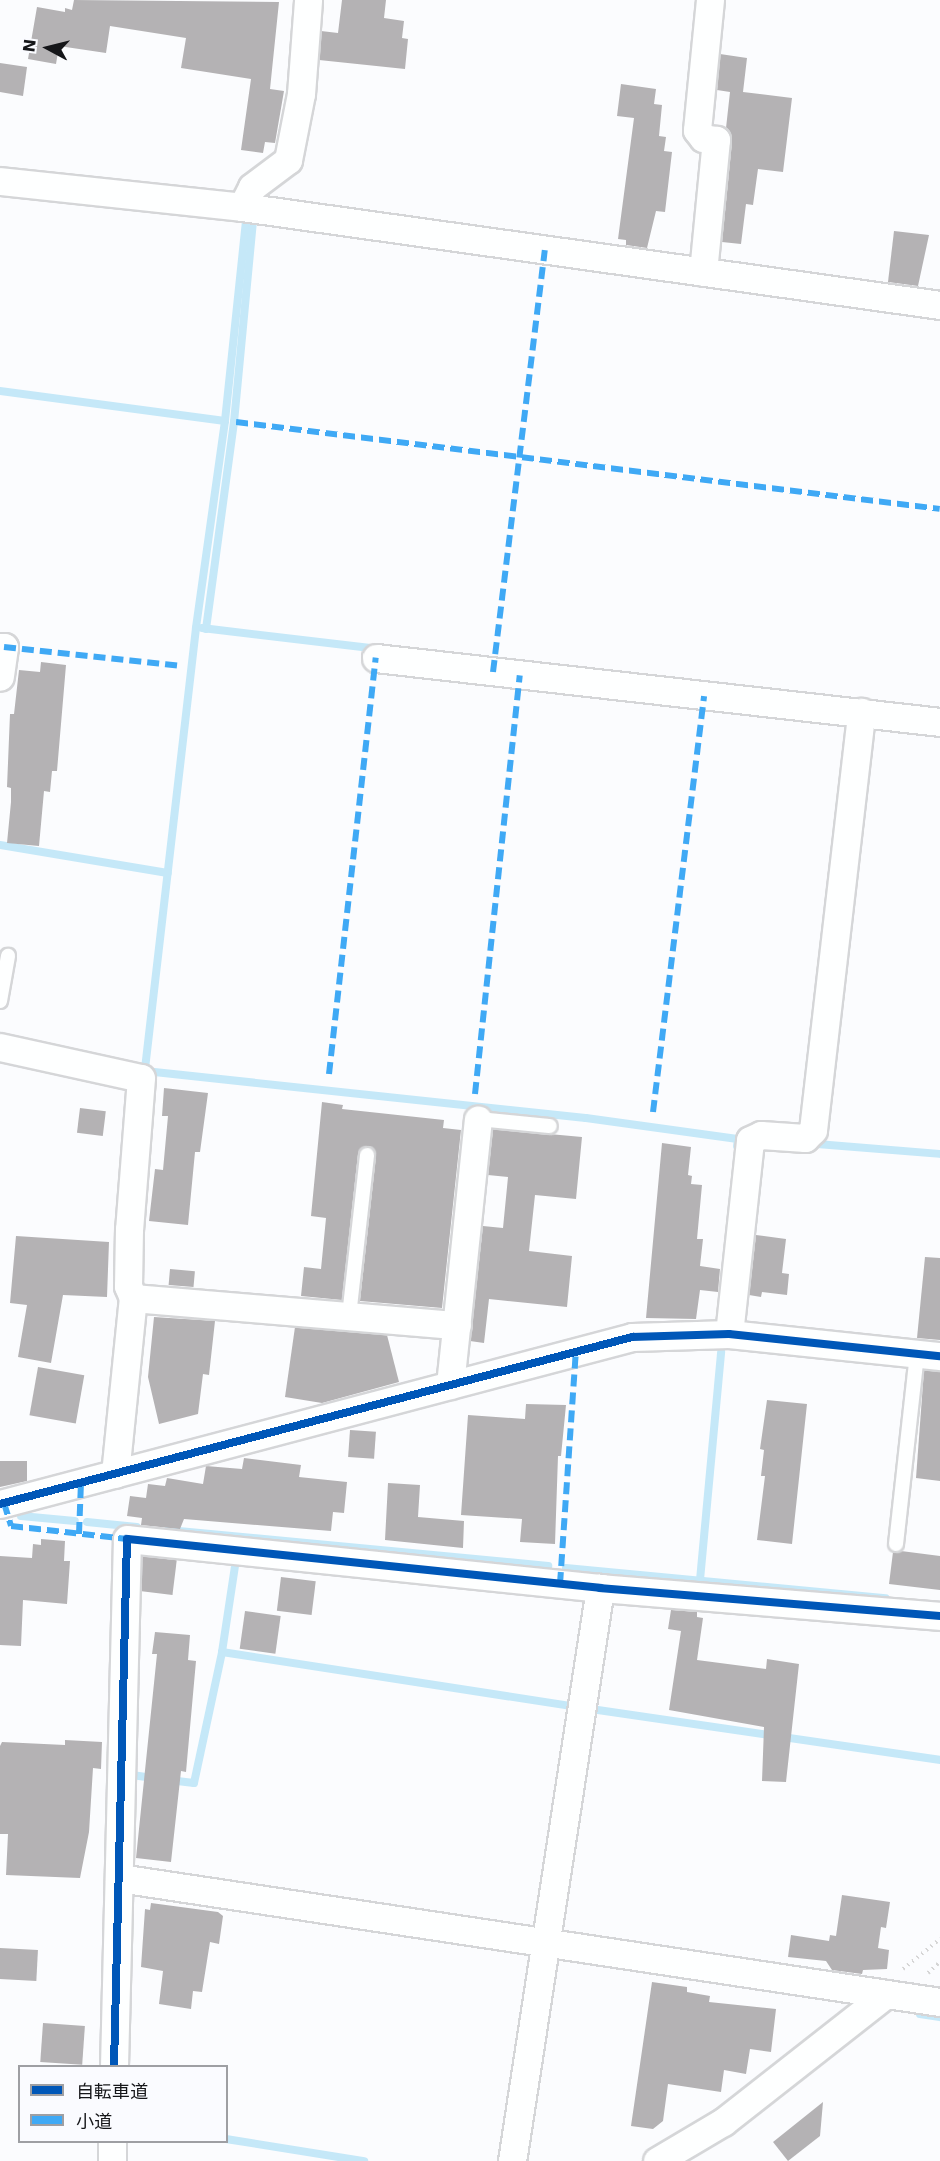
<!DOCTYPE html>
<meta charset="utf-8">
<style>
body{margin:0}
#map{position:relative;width:940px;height:2161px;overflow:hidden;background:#fbfcfe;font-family:"DejaVu Sans","Noto Sans JP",sans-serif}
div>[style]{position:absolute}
.stream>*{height:8px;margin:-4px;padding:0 4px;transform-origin:4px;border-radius:4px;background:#c5e8f8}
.building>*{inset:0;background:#b4b2b4;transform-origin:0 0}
.path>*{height:4px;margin-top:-2px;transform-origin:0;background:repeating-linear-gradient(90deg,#d5d5d5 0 1.5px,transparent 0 6px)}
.roads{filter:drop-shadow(2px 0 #d5d6d8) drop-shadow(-2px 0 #d5d6d8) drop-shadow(0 2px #d5d6d8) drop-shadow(0 -2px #d5d6d8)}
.service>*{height:14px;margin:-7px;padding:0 7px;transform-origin:7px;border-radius:7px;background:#feffff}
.minor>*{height:27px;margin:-13.5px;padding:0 13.5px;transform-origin:13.5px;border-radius:13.5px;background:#feffff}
.quiet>*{height:6px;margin-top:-3px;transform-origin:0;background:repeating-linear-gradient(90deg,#3fa9f5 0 12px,transparent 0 18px)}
.cycleway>*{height:8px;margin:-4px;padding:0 4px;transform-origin:4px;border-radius:4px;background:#0057b8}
span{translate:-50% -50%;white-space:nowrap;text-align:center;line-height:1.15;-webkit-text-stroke:4.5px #fafbff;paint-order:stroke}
.legend{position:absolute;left:18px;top:2065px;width:210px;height:78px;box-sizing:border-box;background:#fafbff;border:2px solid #9e9fa3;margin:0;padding:8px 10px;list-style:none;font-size:18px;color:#151619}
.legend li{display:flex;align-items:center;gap:12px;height:30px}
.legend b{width:30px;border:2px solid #9e9fa3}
.north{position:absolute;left:18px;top:18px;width:60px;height:60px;-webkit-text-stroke:4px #fafbff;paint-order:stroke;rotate:277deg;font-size:16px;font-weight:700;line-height:24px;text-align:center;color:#151619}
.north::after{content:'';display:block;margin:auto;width:21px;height:27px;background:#151619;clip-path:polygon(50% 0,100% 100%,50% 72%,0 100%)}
</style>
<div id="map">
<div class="stream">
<i style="left:246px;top:221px;width:201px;rotate:96deg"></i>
<i style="left:225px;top:421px;width:209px;rotate:98deg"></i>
<i style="left:196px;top:628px;width:446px;rotate:96.6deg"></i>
<i style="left:145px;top:1071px;width:443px;rotate:6.1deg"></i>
<i style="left:586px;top:1118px;width:153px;rotate:7.9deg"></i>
<i style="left:738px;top:1139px;width:7px;rotate:98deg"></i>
<i style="left:0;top:391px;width:227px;rotate:7.6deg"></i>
<i style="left:202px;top:628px;width:176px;rotate:6.8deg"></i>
<i style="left:206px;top:629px;width:209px;rotate:-82.3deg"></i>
<i style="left:234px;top:422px;width:203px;rotate:-84.6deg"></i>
<i style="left:0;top:845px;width:170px;rotate:9.5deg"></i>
<i style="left:817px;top:1144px;width:123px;rotate:4.6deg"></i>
<i style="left:21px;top:1516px;width:54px;rotate:5.3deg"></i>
<i style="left:87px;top:1522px;width:50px;rotate:5.7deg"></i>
<i style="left:168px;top:1530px;width:382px;rotate:5.4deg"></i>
<i style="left:566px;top:1568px;width:321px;rotate:5.4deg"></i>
<i style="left:700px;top:1580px;width:229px;rotate:-84.7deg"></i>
<i style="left:222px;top:1652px;width:87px;rotate:-81.4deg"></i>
<i style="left:591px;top:1709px;width:353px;rotate:8.3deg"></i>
<i style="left:169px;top:1780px;width:25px;rotate:7deg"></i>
<i style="left:194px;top:1783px;width:134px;rotate:-77.9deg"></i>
<i style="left:222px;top:1652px;width:354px;rotate:8.8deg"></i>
<i style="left:131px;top:1783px;width:8px;rotate:-83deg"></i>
<i style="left:132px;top:1775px;width:21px;rotate:8deg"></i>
<i style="left:920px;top:2014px;width:20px;rotate:9deg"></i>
<i style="left:226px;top:2139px;width:140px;rotate:9.1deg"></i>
</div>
<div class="building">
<i style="clip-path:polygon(74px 0,279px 2px,270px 89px,284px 91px,275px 143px,265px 142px,263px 153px,241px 150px,251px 79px,181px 68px,186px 38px,110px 26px,106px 53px,59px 46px,56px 64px,28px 59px,37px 7px,65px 12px,65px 8px,72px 10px)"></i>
<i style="clip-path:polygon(342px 0,386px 0,384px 18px,404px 21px,402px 38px,408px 39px,405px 69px,319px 60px,321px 31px,338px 33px)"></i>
<i style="clip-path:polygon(720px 54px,747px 58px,743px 92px,792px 98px,783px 172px,758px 169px,753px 205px,746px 204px,741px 244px,722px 242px,732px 142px,726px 128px,730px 92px,717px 90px)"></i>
<i style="clip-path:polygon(0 63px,27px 67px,23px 96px,0 92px)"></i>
<i style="clip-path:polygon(621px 84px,656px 89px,654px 104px,662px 105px,659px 136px,666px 137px,664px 151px,672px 152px,665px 212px,656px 211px,647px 248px,626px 245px,626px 240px,618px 239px,634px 118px,617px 116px)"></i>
<i style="clip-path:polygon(894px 231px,929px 235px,918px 286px,888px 282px)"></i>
<i style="clip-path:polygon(41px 662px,66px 665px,57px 771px,52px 771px,50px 792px,44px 791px,39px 846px,7px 843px,11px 802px,11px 788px,7px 787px,10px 714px,14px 714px,19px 670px,40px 672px)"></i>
<i style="clip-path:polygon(164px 1088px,208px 1093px,200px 1152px,195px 1152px,188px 1225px,149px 1221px,155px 1169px,163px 1170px,168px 1116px,162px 1116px)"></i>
<i style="clip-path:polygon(322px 1102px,343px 1105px,342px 1109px,444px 1120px,443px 1128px,461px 1130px,442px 1308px,360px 1301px,376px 1156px,367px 1146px,358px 1154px,342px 1300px,301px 1296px,304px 1267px,321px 1269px,326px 1218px,311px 1216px)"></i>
<i style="left:80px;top:1108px;width:26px;height:25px;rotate:7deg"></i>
<i style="clip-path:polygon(493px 1129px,582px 1137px,576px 1199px,535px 1195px,529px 1251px,572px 1256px,567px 1307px,489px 1299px,484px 1343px,470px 1341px,483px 1226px,503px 1228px,508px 1177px,488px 1175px)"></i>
<i style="clip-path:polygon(662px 1143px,691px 1147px,688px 1175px,692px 1176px,691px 1184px,702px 1185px,697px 1239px,703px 1239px,700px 1266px,720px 1269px,718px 1292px,700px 1290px,696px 1319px,646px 1318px)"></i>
<i style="clip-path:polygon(756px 1235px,786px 1239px,782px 1273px,789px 1274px,787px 1295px,762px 1292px,761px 1297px,749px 1295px)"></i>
<i style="clip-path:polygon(16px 1236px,109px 1242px,107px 1297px,63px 1295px,51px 1363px,18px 1357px,27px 1305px,10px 1303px)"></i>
<i style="clip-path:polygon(925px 1257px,940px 1258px,940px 1340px,917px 1338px)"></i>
<i style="left:170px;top:1269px;width:25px;height:16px;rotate:5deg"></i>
<i style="clip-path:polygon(154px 1317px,215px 1321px,209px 1375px,203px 1374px,198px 1414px,159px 1424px,148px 1377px)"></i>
<i style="clip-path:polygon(295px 1327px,387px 1335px,399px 1382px,322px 1403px,285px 1397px)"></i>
<i style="left:38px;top:1367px;width:47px;height:49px;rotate:10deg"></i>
<i style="clip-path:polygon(924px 1370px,940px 1371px,940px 1481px,916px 1478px)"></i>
<i style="clip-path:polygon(767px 1400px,807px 1404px,792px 1544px,757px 1540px,765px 1476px,761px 1476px,764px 1450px,760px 1449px)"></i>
<i style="clip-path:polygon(526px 1404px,566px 1405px,561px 1456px,558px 1456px,555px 1544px,520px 1542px,522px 1519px,461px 1515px,468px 1415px,525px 1419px)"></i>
<i style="left:350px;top:1430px;width:26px;height:27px;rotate:4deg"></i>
<i style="clip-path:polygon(244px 1458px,301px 1465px,299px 1477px,347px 1482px,344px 1513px,333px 1512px,331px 1531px,184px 1519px,180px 1529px,141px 1525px,142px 1518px,127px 1516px,130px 1496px,146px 1498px,148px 1484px,165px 1486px,167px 1478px,203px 1484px,206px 1466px,242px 1469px)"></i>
<i style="clip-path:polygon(0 1461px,27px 1461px,27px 1481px,0 1487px)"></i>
<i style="clip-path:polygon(388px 1483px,420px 1485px,418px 1517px,464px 1521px,463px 1548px,385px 1540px)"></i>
<i style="clip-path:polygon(41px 1539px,65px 1541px,64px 1561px,70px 1561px,67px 1604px,23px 1600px,21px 1646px,0 1645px,0 1556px,32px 1558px,33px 1544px,41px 1545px)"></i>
<i style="clip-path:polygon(901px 1551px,940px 1556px,940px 1590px,889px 1584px,893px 1552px)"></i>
<i style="left:142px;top:1556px;width:35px;height:35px;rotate:7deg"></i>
<i style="left:281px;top:1577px;width:35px;height:34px;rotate:7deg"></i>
<i style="clip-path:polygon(671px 1610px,697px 1612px,697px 1617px,703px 1618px,697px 1660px,766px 1669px,767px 1659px,799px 1664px,786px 1782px,762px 1781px,764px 1727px,669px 1710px,681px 1631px,668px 1629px)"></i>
<i style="left:245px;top:1611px;width:36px;height:38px;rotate:8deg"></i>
<i style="clip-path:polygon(155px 1632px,190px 1635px,188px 1660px,196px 1661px,186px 1772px,181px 1771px,171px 1862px,136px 1858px,157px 1654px,152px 1654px)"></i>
<i style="clip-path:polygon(65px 1740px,102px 1742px,101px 1769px,93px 1768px,89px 1832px,80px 1878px,6px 1875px,8px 1834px,0 1834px,0 1746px,2px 1742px,65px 1745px)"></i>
<i style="clip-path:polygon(842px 1895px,890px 1902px,886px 1928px,881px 1927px,878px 1948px,889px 1950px,887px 1969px,863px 1970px,862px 1974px,832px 1970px,826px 1961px,788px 1957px,791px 1935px,829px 1941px,830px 1935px,836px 1936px)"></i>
<i style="clip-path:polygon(151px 1903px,218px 1912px,223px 1916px,219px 1944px,210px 1942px,202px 1992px,193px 1991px,191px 2009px,159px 2004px,163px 1971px,141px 1967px,145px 1909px,150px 1910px)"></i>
<i style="left:0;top:1948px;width:38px;height:31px;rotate:3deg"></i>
<i style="clip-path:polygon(652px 1982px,687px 1987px,687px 1992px,710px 1996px,709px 2002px,776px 2009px,771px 2052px,750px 2049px,746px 2074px,724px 2070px,721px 2092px,668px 2084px,663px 2121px,653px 2129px,631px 2126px)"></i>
<i style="left:43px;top:2023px;width:42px;height:39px;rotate:4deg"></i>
<i style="clip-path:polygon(823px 2102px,820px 2136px,788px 2161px,773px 2142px)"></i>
</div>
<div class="path">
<i style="left:903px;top:1969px;width:48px;rotate:-39deg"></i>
<i style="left:928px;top:1973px;width:16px;rotate:-43deg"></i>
</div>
<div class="roads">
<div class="service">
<i style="left:0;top:1001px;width:46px;rotate:-79.9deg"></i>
<i style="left:478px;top:1119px;width:72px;rotate:5.6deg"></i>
<i style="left:349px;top:1316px;width:162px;rotate:-83.6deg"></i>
<i style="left:896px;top:1544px;width:192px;rotate:-83.7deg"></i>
</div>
<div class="minor">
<i style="left:0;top:181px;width:243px;rotate:6.1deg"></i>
<i style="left:242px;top:207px;width:705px;rotate:7.99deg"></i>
<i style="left:242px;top:207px;width:22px;rotate:-63deg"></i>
<i style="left:252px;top:187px;width:45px;rotate:-36.9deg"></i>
<i style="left:288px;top:160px;width:67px;rotate:-78.9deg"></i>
<i style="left:301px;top:94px;width:94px;rotate:-85.7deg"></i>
<i style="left:703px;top:272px;width:133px;rotate:-84.4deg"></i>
<i style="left:716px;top:140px;width:13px;rotate:-171deg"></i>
<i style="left:703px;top:138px;width:10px;rotate:-127deg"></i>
<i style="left:697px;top:130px;width:131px;rotate:-84.3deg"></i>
<i style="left:0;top:647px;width:4px"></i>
<i style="left:4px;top:647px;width:30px;rotate:98deg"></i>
<i style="left:376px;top:658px;width:568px;rotate:6.47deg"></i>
<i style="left:0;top:1047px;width:144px;rotate:12.4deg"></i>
<i style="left:141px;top:1078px;width:151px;rotate:94.5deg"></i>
<i style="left:129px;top:1229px;width:57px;rotate:91deg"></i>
<i style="left:128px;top:1286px;width:13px;rotate:67deg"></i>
<i style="left:729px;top:1334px;width:195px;rotate:-83.8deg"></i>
<i style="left:750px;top:1140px;width:12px;rotate:-24deg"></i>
<i style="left:761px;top:1135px;width:44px;rotate:3.9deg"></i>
<i style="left:805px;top:1138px;width:11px;rotate:-45deg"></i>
<i style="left:813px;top:1130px;width:421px;rotate:-83.4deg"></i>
<i style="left:450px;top:1385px;width:267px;rotate:-84deg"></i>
<i style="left:115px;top:1474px;width:177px;rotate:-84.2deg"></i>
<i style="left:133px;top:1298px;width:325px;rotate:4.8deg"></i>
<i style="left:0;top:1504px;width:654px;rotate:-14.8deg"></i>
<i style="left:632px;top:1337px;width:97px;rotate:-1.8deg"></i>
<i style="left:729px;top:1334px;width:212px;rotate:6deg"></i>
<i style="left:119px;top:1878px;width:830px;rotate:8.59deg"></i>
<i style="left:114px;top:2066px;width:527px;rotate:-88.59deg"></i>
<i style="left:127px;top:1539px;width:476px;rotate:5.9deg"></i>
<i style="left:600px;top:1588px;width:341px;rotate:4.7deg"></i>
<i style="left:112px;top:2161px;width:19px;rotate:-90deg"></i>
<i style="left:512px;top:2161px;width:580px;rotate:-81.27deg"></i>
<i style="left:657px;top:2161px;width:77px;rotate:-30.6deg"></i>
<i style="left:723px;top:2122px;width:207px;rotate:-38.1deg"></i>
</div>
</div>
<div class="quiet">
<i style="left:236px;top:422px;width:709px;rotate:7.04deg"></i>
<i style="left:4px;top:647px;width:179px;rotate:6.1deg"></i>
<i style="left:493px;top:672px;width:425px;rotate:-83deg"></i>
<i style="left:329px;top:1074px;width:419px;rotate:-83.6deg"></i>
<i style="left:475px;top:1094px;width:421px;rotate:-83.9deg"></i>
<i style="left:653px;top:1112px;width:419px;rotate:-83deg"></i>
<i style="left:4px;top:1503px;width:24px;rotate:73deg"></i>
<i style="left:11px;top:1526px;width:117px;rotate:6.4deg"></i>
<i style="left:79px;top:1534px;width:51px;rotate:-87.8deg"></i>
<i style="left:560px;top:1584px;width:234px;rotate:-86.1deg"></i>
</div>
<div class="cycleway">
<i style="left:0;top:1504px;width:654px;rotate:-14.8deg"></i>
<i style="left:632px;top:1337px;width:97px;rotate:-1.8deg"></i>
<i style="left:729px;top:1334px;width:212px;rotate:6deg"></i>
<i style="left:114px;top:2066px;width:527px;rotate:-88.59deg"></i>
<i style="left:127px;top:1539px;width:476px;rotate:5.9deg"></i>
<i style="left:600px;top:1588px;width:341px;rotate:4.7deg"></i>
</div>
<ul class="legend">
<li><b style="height:8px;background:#0057b8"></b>自転車道</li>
<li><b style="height:8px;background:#3fa9f5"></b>小道</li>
</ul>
<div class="north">N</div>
</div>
